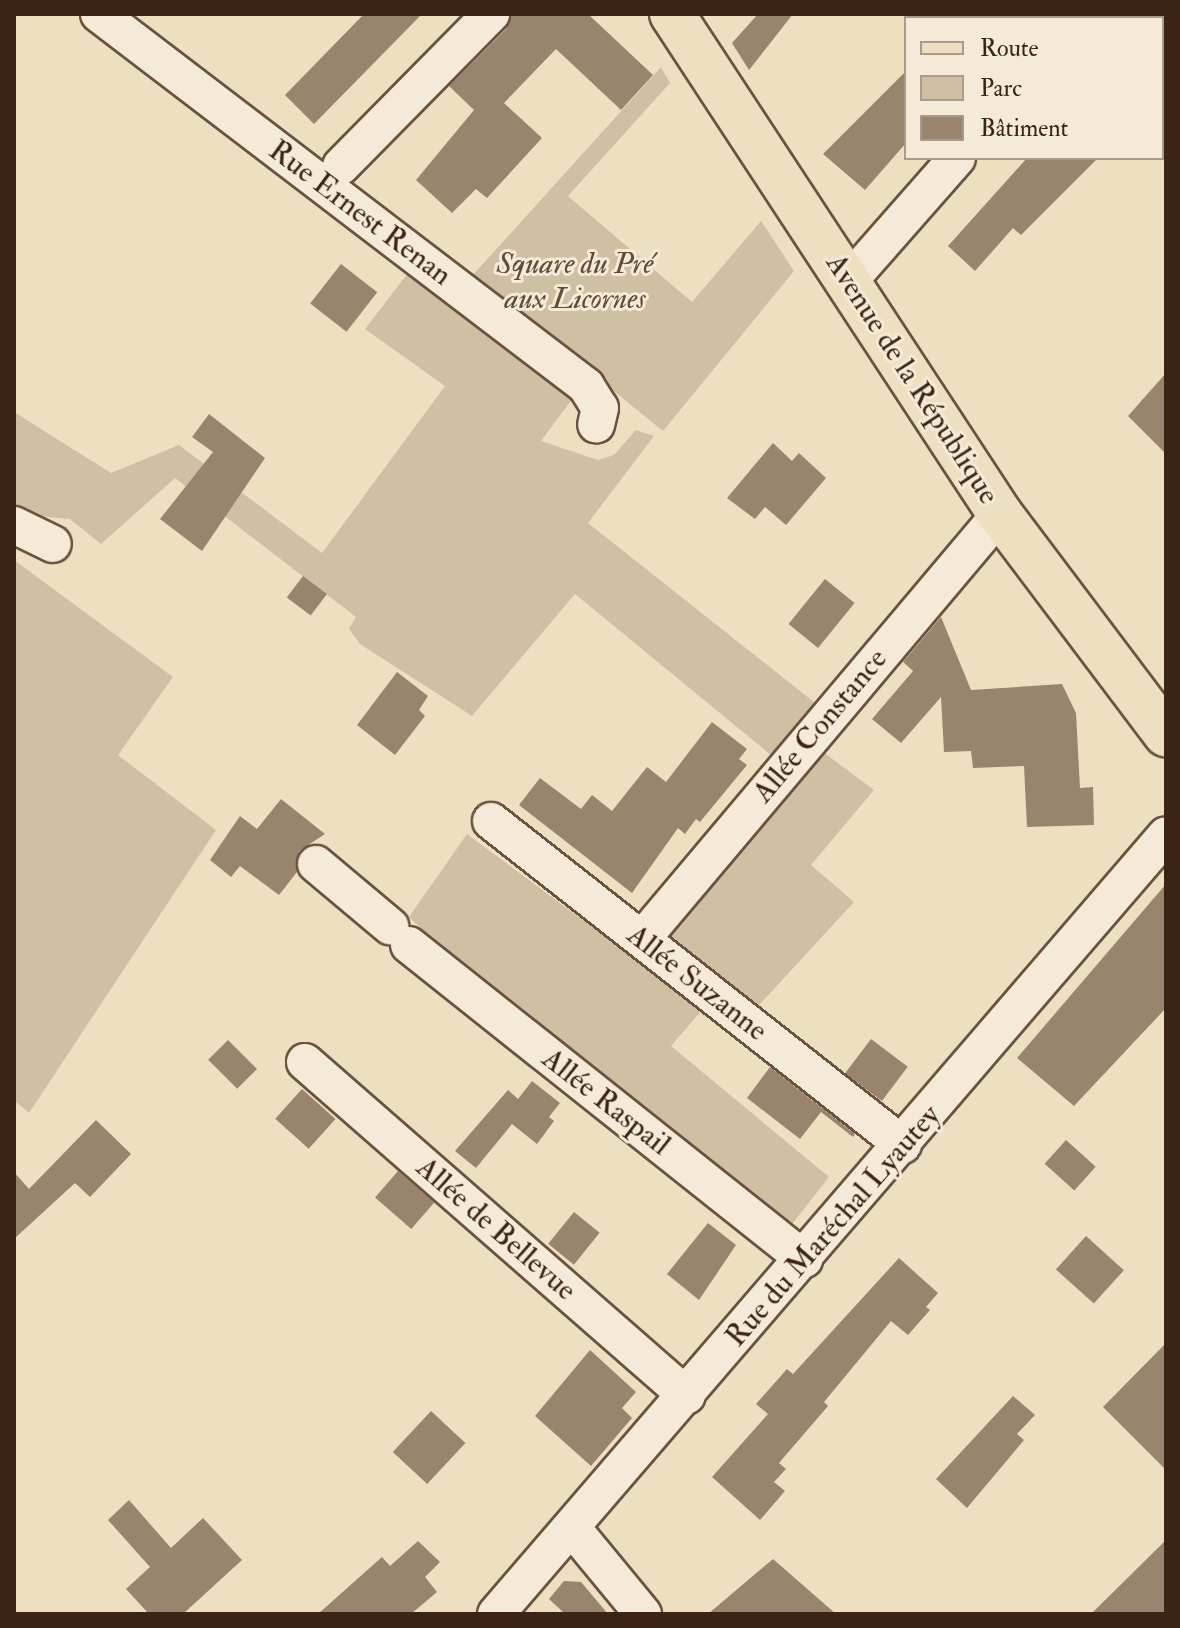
<!DOCTYPE html>
<meta charset="utf-8">
<style>
body{margin:0}
#map{position:relative;width:1180px;height:1628px;overflow:hidden;background:#efdfc1;font-family:"IM FELL Double Pica",serif}
div>[style]{position:absolute}
.green>*{inset:0;background:#d1bfa4}
.building>*{inset:0;background:#99856e;transform-origin:0 0}
.roads{filter:drop-shadow(2px 0 #695240) drop-shadow(-2px 0 #695240) drop-shadow(0 2px #695240) drop-shadow(0 -2px #695240)}
.minor>*{height:36px;margin:-18px;padding:0 18px;transform-origin:18px;border-radius:18px;background:#f5ead7}
.major>*{height:44px;margin:-22px;padding:0 22px;transform-origin:22px;border-radius:22px;background:#efdfc1}
span{translate:-50% -50%;white-space:nowrap;text-align:center;line-height:1.15;-webkit-text-stroke:6px #f5ead7;paint-order:stroke}
.street-label{font-size:30px;color:#3c2315}
.park-label{font-size:30px;color:#614a39;font-style:italic}
.frame{position:absolute;inset:0;border:16px solid #3c2315;pointer-events:none}
.legend{position:absolute;left:904px;top:16px;width:260px;height:144px;box-sizing:border-box;background:#f5ead7;border:2px solid #ab9a89;margin:0;padding:10px 14px;list-style:none;font-size:24px;color:#3c2315}
.legend li{display:flex;align-items:center;gap:16px;height:40px}
.legend b{width:40px;border:2px solid #ab9a89}
</style>
<div id="map">
<div class="green">
<i style="clip-path:polygon(661px 67px,670px 83px,568px 196px,692px 302px,761px 221px,794px 271px,663px 431px,472px 276px)"></i>
<i style="clip-path:polygon(411px 269px,573px 398px,541px 441px,598px 460px,614px 455px,636px 430px,654px 436px,588px 523px,819px 706px,777px 760px,575px 594px,472px 716px,360px 644px,349px 629px,356px 617px,175px 478px,101px 544px,70px 519px,14px 514px,14px 412px,111px 473px,179px 445px,322px 553px,445px 386px,365px 329px)"></i>
<i style="clip-path:polygon(14px 560px,173px 677px,118px 755px,216px 830px,29px 1113px,14px 1100px)"></i>
<i style="clip-path:polygon(815px 746px,874px 790px,811px 865px,854px 902px,749px 1016px,661px 945px)"></i>
<i style="clip-path:polygon(467px 834px,703px 1009px,671px 1046px,829px 1177px,785px 1233px,470px 975px,409px 917px)"></i>
</div>
<div class="building">
<i style="clip-path:polygon(364px 14px,422px 14px,314px 124px,285px 95px)"></i>
<i style="clip-path:polygon(511px 14px,588px 14px,653px 75px,621px 110px,556px 49px,504px 103px,542px 138px,487px 198px,476px 189px,452px 213px,416px 180px,474px 110px,449px 86px,506px 29px)"></i>
<i style="clip-path:polygon(758px 14px,793px 14px,749px 70px,732px 43px)"></i>
<i style="clip-path:polygon(906px 71px,906px 143px,865px 190px,823px 154px)"></i>
<i style="clip-path:polygon(1027px 158px,1098px 158px,1021px 235px,1013px 228px,975px 271px,948px 246px)"></i>
<i style="left:341px;top:264px;width:46px;height:50px;rotate:38deg"></i>
<i style="clip-path:polygon(1166px 373px,1166px 454px,1128px 416px)"></i>
<i style="clip-path:polygon(209px 414px,265px 458px,202px 551px,160px 519px,213px 452px,192px 437px)"></i>
<i style="clip-path:polygon(773px 443px,792px 461px,799px 453px,826px 478px,786px 525px,765px 507px,755px 519px,727px 498px)"></i>
<i style="left:303px;top:576px;width:30px;height:27px;rotate:37deg"></i>
<i style="left:825px;top:579px;width:38px;height:58px;rotate:39deg"></i>
<i style="clip-path:polygon(941px 617px,971px 690px,1062px 684px,1076px 713px,1080px 788px,1093px 787px,1094px 825px,1027px 827px,1024px 766px,973px 768px,971px 751px,944px 752px,941px 697px,901px 743px,872px 719px,913px 671px,903px 662px)"></i>
<i style="clip-path:polygon(397px 672px,428px 696px,419px 710px,425px 716px,395px 755px,357px 725px)"></i>
<i style="clip-path:polygon(712px 722px,747px 749px,739px 759px,747px 765px,700px 822px,696px 819px,685px 834px,678px 828px,632px 893px,519px 805px,540px 778px,581px 809px,592px 795px,612px 811px,647px 767px,666px 782px)"></i>
<i style="clip-path:polygon(281px 799px,325px 834px,299px 851px,297px 872px,279px 895px,240px 866px,231px 877px,210px 860px,240px 816px,257px 829px)"></i>
<i style="clip-path:polygon(1166px 884px,1166px 1008px,1074px 1106px,1017px 1058px)"></i>
<i style="left:871px;top:1039px;width:46px;height:43px;rotate:37deg"></i>
<i style="left:228px;top:1040px;width:41px;height:28px;rotate:45deg"></i>
<i style="clip-path:polygon(770px 1067px,855px 1134px,853px 1137px,821px 1112px,800px 1139px,747px 1098px)"></i>
<i style="clip-path:polygon(532px 1081px,560px 1103px,549px 1117px,554px 1121px,537px 1144px,512px 1124px,476px 1168px,455px 1151px,508px 1090px,518px 1099px)"></i>
<i style="left:302px;top:1089px;width:45px;height:40px;rotate:42deg"></i>
<i style="clip-path:polygon(96px 1120px,131px 1154px,90px 1197px,75px 1183px,14px 1239px,14px 1172px,29px 1189px)"></i>
<i style="left:1066px;top:1140px;width:40px;height:32px;rotate:42deg"></i>
<i style="left:398px;top:1171px;width:48px;height:35px;rotate:41deg"></i>
<i style="left:574px;top:1212px;width:33px;height:41px;rotate:39deg"></i>
<i style="clip-path:polygon(708px 1223px,736px 1245px,699px 1300px,667px 1274px)"></i>
<i style="left:1086px;top:1236px;width:51px;height:45px;rotate:42deg"></i>
<i style="clip-path:polygon(899px 1258px,938px 1293px,926px 1307px,930px 1310px,908px 1335px,891px 1321px,824px 1402px,828px 1406px,779px 1463px,786px 1469px,774px 1482px,785px 1491px,760px 1520px,712px 1477px,768px 1414px,756px 1404px,787px 1369px,793px 1374px)"></i>
<i style="clip-path:polygon(1166px 1343px,1166px 1470px,1103px 1407px)"></i>
<i style="clip-path:polygon(590px 1350px,636px 1392px,622px 1408px,632px 1418px,591px 1466px,535px 1416px)"></i>
<i style="clip-path:polygon(1013px 1396px,1035px 1415px,1017px 1434px,1024px 1440px,967px 1508px,936px 1479px)"></i>
<i style="left:431px;top:1411px;width:47px;height:56px;rotate:43deg"></i>
<i style="clip-path:polygon(129px 1500px,171px 1548px,203px 1518px,242px 1560px,183px 1614px,149px 1614px,126px 1589px,150px 1567px,108px 1520px)"></i>
<i style="clip-path:polygon(1166px 1540px,1166px 1614px,1091px 1614px)"></i>
<i style="clip-path:polygon(418px 1541px,440px 1562px,425px 1577px,437px 1592px,411px 1614px,318px 1614px,382px 1557px,390px 1566px)"></i>
<i style="clip-path:polygon(773px 1559px,836px 1614px,708px 1614px)"></i>
<i style="clip-path:polygon(564px 1581px,581px 1582px,608px 1614px,565px 1614px,549px 1599px)"></i>
</div>
<div class="roads">
<div class="minor">
<i style="left:99px;top:14px;width:613px;rotate:37.37deg"></i>
<i style="left:586px;top:386px;width:26px;rotate:58deg"></i>
<i style="left:600px;top:408px;width:17px;rotate:103deg"></i>
<i style="left:1082px;top:18px;width:5px;rotate:-53deg"></i>
<i style="left:341px;top:166px;width:214px;rotate:-45.4deg"></i>
<i style="left:848px;top:282px;width:165px;rotate:-48.7deg"></i>
<i style="left:14px;top:525px;width:43px;rotate:26deg"></i>
<i style="left:491px;top:821px;width:524px;rotate:38.18deg"></i>
<i style="left:316px;top:864px;width:97px;rotate:40deg"></i>
<i style="left:642px;top:939px;width:556px;rotate:-49.89deg"></i>
<i style="left:409px;top:945px;width:505px;rotate:38.48deg"></i>
<i style="left:305px;top:1062px;width:507px;rotate:41.16deg"></i>
<i style="left:573px;top:1529px;width:110px;rotate:50.5deg"></i>
<i style="left:496px;top:1614px;width:1027px;rotate:-49.3deg"></i>
</div>
<div class="major">
<i style="left:672px;top:14px;width:598px;rotate:56.74deg"></i>
<i style="left:1000px;top:514px;width:276px;rotate:53deg"></i>
</div>
</div>
<div class="street-label">
<span style="left:360px;top:213px;rotate:37deg">Rue Ernest Renan</span>
<span style="left:912px;top:379px;rotate:57deg">Avenue de la République</span>
<span style="left:820px;top:726px;rotate:-50deg">Allée Constance</span>
<span style="left:697px;top:983px;rotate:38deg">Allée Suzanne</span>
<span style="left:606px;top:1102px;rotate:38deg">Allée Raspail</span>
<span style="left:833px;top:1226px;rotate:-49deg">Rue du Maréchal Lyautey</span>
<span style="left:496px;top:1229px;rotate:41deg">Allée de Bellevue</span>
</div>
<div class="park-label">
<span style="left:575px;top:281px">Square du Pré<br>aux Licornes</span>
</div>
<div class="frame"></div>
<ul class="legend">
<li><b style="height:10px;background:#efdfc1"></b>Route</li>
<li><b style="height:22px;background:#d1bfa4"></b>Parc</li>
<li><b style="height:22px;background:#99856e"></b>Bâtiment</li>
</ul>
</div>
